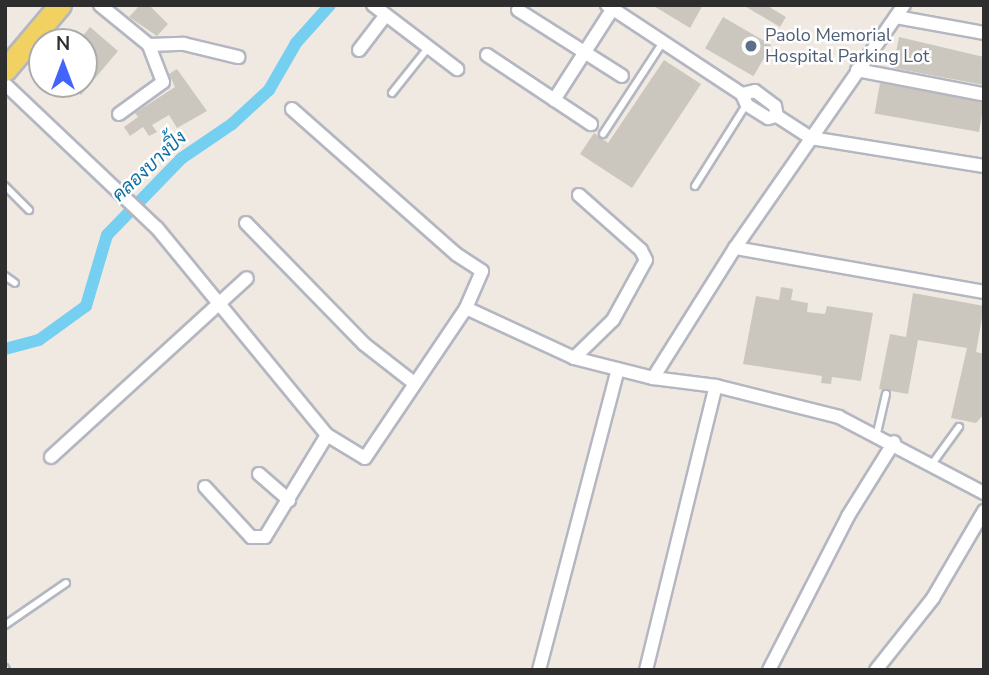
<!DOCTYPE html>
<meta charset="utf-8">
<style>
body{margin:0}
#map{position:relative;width:989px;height:675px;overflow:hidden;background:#efe9e1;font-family:"Nunito Sans",Sarabun,sans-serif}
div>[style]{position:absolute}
.canal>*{height:12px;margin:-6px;padding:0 6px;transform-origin:6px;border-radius:6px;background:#75cff0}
.building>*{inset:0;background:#cbc7bf;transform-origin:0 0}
.roads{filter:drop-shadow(2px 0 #b4b7c1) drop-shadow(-2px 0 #b4b7c1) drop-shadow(0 2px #b4b7c1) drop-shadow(0 -2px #b4b7c1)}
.service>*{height:6px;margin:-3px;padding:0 3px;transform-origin:3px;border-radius:3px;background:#fff}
.minor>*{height:12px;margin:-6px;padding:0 6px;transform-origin:6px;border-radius:6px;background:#fff}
.primary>*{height:21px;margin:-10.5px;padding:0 10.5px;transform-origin:10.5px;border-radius:10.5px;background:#f2d163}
.dots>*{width:19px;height:19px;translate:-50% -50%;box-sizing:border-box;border:4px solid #fff;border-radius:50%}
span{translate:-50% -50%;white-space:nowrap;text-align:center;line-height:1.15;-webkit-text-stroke:5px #fff;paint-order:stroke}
.service-label{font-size:18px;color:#4e5e75}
.left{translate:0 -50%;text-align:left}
.water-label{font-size:19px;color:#0d6fa3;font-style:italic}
.frame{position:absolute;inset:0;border:7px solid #2e2e2e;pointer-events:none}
.north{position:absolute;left:28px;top:28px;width:70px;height:70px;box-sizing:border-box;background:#fff;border:2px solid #ababab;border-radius:50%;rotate:0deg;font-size:19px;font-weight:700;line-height:28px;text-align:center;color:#2e2e2e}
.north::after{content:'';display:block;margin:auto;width:24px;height:32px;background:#4264fb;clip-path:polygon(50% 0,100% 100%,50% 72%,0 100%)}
</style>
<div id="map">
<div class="canal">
<i style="left:5px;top:349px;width:35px;rotate:-15deg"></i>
<i style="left:39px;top:340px;width:58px;rotate:-35.9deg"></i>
<i style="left:86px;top:306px;width:74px;rotate:-73.5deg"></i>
<i style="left:107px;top:235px;width:107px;rotate:-45.8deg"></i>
<i style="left:182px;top:158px;width:60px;rotate:-34.2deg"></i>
<i style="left:232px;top:124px;width:50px;rotate:-42.6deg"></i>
<i style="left:269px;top:90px;width:54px;rotate:-60.1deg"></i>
<i style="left:296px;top:43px;width:51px;rotate:-48.2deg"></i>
</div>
<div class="building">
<i style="clip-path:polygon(140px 5px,149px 5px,168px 24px,157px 36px,129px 17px)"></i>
<i style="clip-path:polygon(652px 5px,703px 5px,690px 28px)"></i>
<i style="clip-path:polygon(743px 5px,766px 5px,786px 17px,780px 27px)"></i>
<i style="left:723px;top:17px;width:56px;height:36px;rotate:30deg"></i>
<i style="clip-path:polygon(90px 27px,118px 51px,81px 95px,68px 84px,84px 84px,84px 42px,78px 42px)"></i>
<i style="clip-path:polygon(899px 37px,984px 57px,984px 85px,893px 68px)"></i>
<i style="clip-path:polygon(664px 60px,701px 84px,632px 188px,580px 154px,594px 133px,608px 143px)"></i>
<i style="clip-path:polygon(177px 69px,207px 111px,177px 128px,169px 115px,152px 125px,157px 132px,149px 136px,143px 127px,130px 136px,124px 127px,138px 117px,135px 113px,175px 87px,169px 74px)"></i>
<i style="left:880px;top:83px;width:106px;height:31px;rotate:10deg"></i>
<i style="clip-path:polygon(781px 287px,793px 289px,791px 300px,808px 303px,807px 312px,825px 314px,827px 306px,873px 313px,861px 381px,832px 377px,831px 384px,821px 383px,822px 376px,743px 364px,756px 296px,779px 300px)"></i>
<i style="clip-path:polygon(913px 293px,984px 306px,976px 352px,984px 354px,984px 414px,976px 423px,951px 418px,967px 348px,918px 340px,908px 394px,879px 389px,890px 334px,906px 337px)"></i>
</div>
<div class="roads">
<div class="service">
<i style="left:392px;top:93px;width:58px;rotate:-51.3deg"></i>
<i style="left:603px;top:134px;width:110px;rotate:-56.9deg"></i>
<i style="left:5px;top:186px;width:34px;rotate:45deg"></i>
<i style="left:695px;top:186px;width:96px;rotate:-57.8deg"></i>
<i style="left:5px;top:276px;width:12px;rotate:35deg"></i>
<i style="left:877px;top:433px;width:40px;rotate:-77deg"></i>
<i style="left:932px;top:464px;width:46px;rotate:-53.9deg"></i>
<i style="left:5px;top:625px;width:74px;rotate:-34.5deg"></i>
<i style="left:5px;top:668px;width:2px;rotate:63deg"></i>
</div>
<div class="minor">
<i style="left:100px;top:5px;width:63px;rotate:39.2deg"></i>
<i style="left:149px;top:45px;width:35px;rotate:-2deg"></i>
<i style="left:184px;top:44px;width:56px;rotate:13.5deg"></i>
<i style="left:373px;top:5px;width:106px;rotate:37.3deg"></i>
<i style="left:607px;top:5px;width:162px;rotate:33.4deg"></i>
<i style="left:742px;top:94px;width:12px;rotate:66deg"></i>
<i style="left:747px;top:105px;width:25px;rotate:32deg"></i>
<i style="left:768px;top:118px;width:9px;rotate:-13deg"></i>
<i style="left:777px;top:116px;width:40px;rotate:32.9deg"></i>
<i style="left:811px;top:138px;width:175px;rotate:9.2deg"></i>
<i style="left:518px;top:10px;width:123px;rotate:32.4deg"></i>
<i style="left:896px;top:17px;width:89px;rotate:10.3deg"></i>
<i style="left:359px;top:50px;width:43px;rotate:-52.6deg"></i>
<i style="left:487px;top:55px;width:125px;rotate:33.6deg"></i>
<i style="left:857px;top:70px;width:127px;rotate:10.9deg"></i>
<i style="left:5px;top:84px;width:209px;rotate:43.5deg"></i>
<i style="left:157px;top:228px;width:268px;rotate:50.6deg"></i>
<i style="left:327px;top:435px;width:44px;rotate:31.2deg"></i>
<i style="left:365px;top:458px;width:181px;rotate:-56deg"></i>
<i style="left:466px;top:308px;width:40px;rotate:-66.6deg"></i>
<i style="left:482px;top:271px;width:31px;rotate:-147deg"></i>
<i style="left:456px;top:254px;width:219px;rotate:-138.5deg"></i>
<i style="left:742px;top:94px;width:13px;rotate:-13deg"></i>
<i style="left:755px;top:91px;width:25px;rotate:37deg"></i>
<i style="left:775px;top:106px;width:10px;rotate:79deg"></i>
<i style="left:554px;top:100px;width:113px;rotate:-57.3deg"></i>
<i style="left:119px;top:114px;width:54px;rotate:-36deg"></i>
<i style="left:163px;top:82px;width:40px;rotate:-111deg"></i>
<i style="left:246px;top:223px;width:169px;rotate:45.7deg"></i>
<i style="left:364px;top:344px;width:63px;rotate:38deg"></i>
<i style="left:735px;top:248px;width:253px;rotate:10deg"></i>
<i style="left:466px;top:308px;width:119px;rotate:24.8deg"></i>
<i style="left:574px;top:358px;width:81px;rotate:14.2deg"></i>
<i style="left:653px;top:378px;width:64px;rotate:7.2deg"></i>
<i style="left:716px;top:386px;width:127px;rotate:14.1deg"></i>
<i style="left:839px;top:417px;width:164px;rotate:27.7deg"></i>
<i style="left:574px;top:358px;width:54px;rotate:-44.3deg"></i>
<i style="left:613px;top:320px;width:68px;rotate:-61.2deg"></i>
<i style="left:646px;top:260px;width:11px;rotate:-117deg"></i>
<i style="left:641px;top:250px;width:83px;rotate:-138.4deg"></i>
<i style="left:653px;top:378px;width:154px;rotate:-57.8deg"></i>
<i style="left:735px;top:248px;width:296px;rotate:-55.2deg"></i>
<i style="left:51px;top:457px;width:265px;rotate:-42.4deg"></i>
<i style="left:259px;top:474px;width:40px;rotate:41deg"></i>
<i style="left:205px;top:487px;width:68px;rotate:47.4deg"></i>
<i style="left:251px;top:537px;width:14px"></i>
<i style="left:265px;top:537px;width:119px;rotate:-58.7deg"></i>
<i style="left:539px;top:670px;width:311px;rotate:-75.3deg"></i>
<i style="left:646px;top:670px;width:292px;rotate:-76.2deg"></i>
<i style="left:769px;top:670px;width:173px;rotate:-62.8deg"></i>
<i style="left:848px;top:516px;width:87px;rotate:-58.1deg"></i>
<i style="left:876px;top:670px;width:92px;rotate:-51.6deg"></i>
<i style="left:933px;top:598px;width:101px;rotate:-59.6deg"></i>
</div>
<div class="primary">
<i style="left:5px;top:70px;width:85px;rotate:-49.8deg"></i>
</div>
</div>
<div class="dots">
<i style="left:751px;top:46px;background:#5c6f8a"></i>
</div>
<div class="service-label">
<span class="left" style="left:765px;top:46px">Paolo Memorial<br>Hospital Parking Lot</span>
</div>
<div class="water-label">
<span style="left:150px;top:167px;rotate:-43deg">คลองบางปิ้ง</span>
</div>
<div class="frame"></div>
<div class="north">N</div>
</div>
